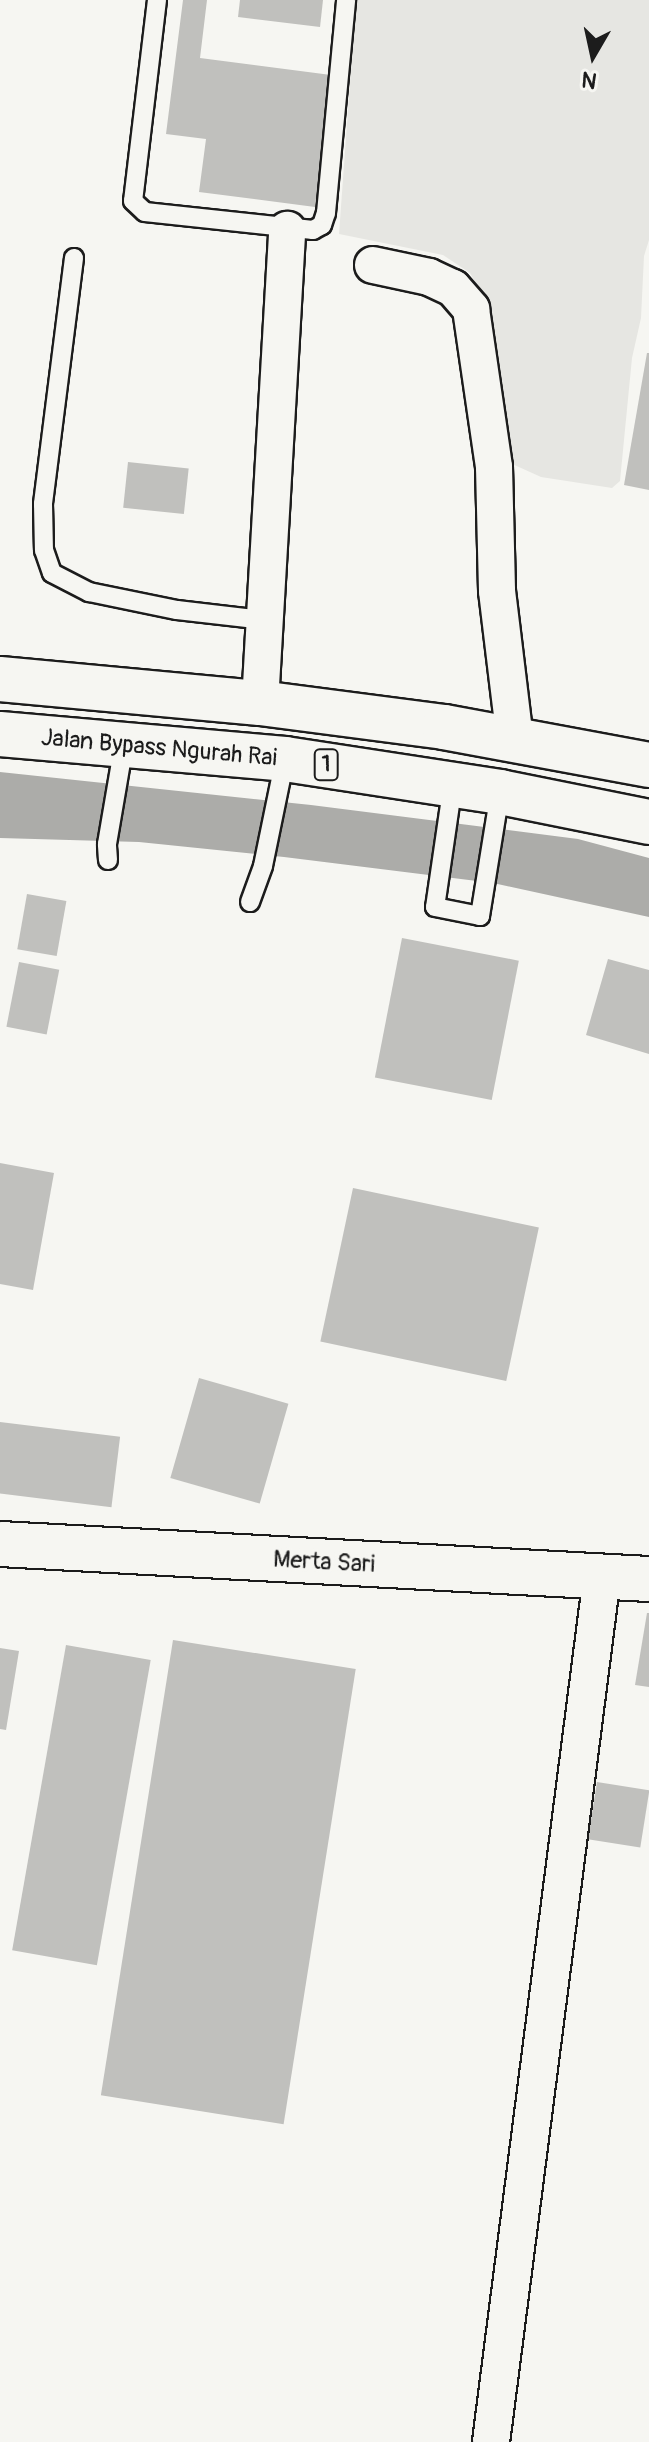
<!DOCTYPE html>
<style>
body{margin:0}
#map{position:relative;width:649px;height:2442px;overflow:hidden;background:#f6f6f2;font-family:Pangolin,sans-serif}
div>[style]{position:absolute}
.built>*{inset:0;background:#e6e6e2}
.water>*{inset:0;background:#acaca9}
.building>*{inset:0;background:#c0c0bd;transform-origin:0 0}
.roads{filter:drop-shadow(2px 0 #1c1c1c) drop-shadow(-2px 0 #1c1c1c) drop-shadow(0 2px #1c1c1c) drop-shadow(0 -2px #1c1c1c)}
.service>*{height:18px;margin:-9px;padding:0 9px;transform-origin:9px;border-radius:9px;background:#f6f6f2}
.minor>*{height:36px;margin:-18px;padding:0 18px;transform-origin:18px;border-radius:18px;background:#f6f6f2}
.tertiary>*{height:44px;margin:-22px;padding:0 22px;transform-origin:22px;border-radius:22px;background:#f6f6f2}
.trunk>*{height:44px;margin:-22px;padding:0 22px;transform-origin:22px;border-radius:22px;background:#f6f6f2}
span{translate:-50% -50%;white-space:nowrap;text-align:center;line-height:1.15;-webkit-text-stroke:6px #f6f6f2;paint-order:stroke}
.shield-label span{padding:2px 6px;background:#f6f6f2;border:2px solid;border-radius:6px;-webkit-text-stroke-width:0}
.shield-label{font-size:22px;color:#1c1c1c;font-weight:700}
.street-label{font-size:24px;color:#1c1c1c}
.north{position:absolute;left:553px;top:16px;width:80px;height:80px;-webkit-text-stroke:6px #f6f6f2;paint-order:stroke;rotate:189deg;font-size:22px;font-weight:700;line-height:32px;text-align:center;color:#1c1c1c}
.north::after{content:'';display:block;margin:auto;width:28px;height:36px;background:#1c1c1c;clip-path:polygon(50% 0,100% 100%,50% 72%,0 100%)}
</style>
<div id="map">
<div class="built">
<i style="clip-path:polygon(356px 0,649px 0,649px 240px,644px 256px,641px 318px,632px 358px,620px 481px,612px 488px,541px 477px,510px 463px,480px 290px,470px 273px,443px 255px,339px 234px)"></i>
</div>
<div class="water">
<i style="clip-path:polygon(0 772px,311px 805px,578px 839px,649px 858px,649px 917px,493px 883px,284px 857px,139px 842px,0 838px)"></i>
</div>
<div class="building">
<i style="clip-path:polygon(183px 0,207px 0,200px 58px,331px 75px,315px 207px,199px 192px,206px 139px,166px 134px)"></i>
<i style="clip-path:polygon(240px 0,323px 0,320px 27px,238px 17px)"></i>
<i style="clip-path:polygon(647px 353px,649px 353px,649px 490px,624px 485px)"></i>
<i style="left:128px;top:462px;width:61px;height:46px;rotate:6deg"></i>
<i style="left:27px;top:894px;width:40px;height:56px;rotate:10deg"></i>
<i style="left:402px;top:938px;width:119px;height:142px;rotate:11deg"></i>
<i style="clip-path:polygon(608px 959px,649px 970px,649px 1054px,586px 1035px)"></i>
<i style="left:19px;top:962px;width:41px;height:66px;rotate:11deg"></i>
<i style="clip-path:polygon(0 1163px,54px 1173px,33px 1290px,0 1284px)"></i>
<i style="left:353px;top:1188px;width:190px;height:157px;rotate:12deg"></i>
<i style="left:199px;top:1378px;width:93px;height:104px;rotate:16deg"></i>
<i style="left:0;top:1422px;width:121px;height:71px;rotate:7deg"></i>
<i style="clip-path:polygon(647px 1613px,649px 1613px,649px 1687px,635px 1685px)"></i>
<i style="left:173px;top:1640px;width:185px;height:461px;rotate:9deg"></i>
<i style="left:66px;top:1645px;width:86px;height:310px;rotate:10deg"></i>
<i style="clip-path:polygon(0 1648px,19px 1651px,6px 1730px,0 1729px)"></i>
<i style="left:597px;top:1782px;width:53px;height:58px;rotate:9deg"></i>
</div>
<div class="roads">
<div class="service">
<i style="left:157px;top:0;width:202px;rotate:96.8deg"></i>
<i style="left:133px;top:201px;width:16px;rotate:43deg"></i>
<i style="left:145px;top:212px;width:169px;rotate:6.1deg"></i>
<i style="left:313px;top:230px;width:10px;rotate:-29deg"></i>
<i style="left:322px;top:225px;width:13px;rotate:-72deg"></i>
<i style="left:326px;top:213px;width:214px;rotate:-84.6deg"></i>
<i style="left:74px;top:258px;width:248px;rotate:97.2deg"></i>
<i style="left:43px;top:504px;width:46px;rotate:88.8deg"></i>
<i style="left:44px;top:550px;width:24px;rotate:71deg"></i>
<i style="left:52px;top:573px;width:42px;rotate:27.2deg"></i>
<i style="left:89px;top:592px;width:90px;rotate:11.6deg"></i>
<i style="left:177px;top:610px;width:88px;rotate:6.6deg"></i>
<i style="left:453px;top:784px;width:124px;rotate:98.3deg"></i>
<i style="left:435px;top:907px;width:46px;rotate:11.3deg"></i>
<i style="left:480px;top:916px;width:126px;rotate:-80.8deg"></i>
<i style="left:108px;top:860px;width:16px;rotate:-94deg"></i>
<i style="left:107px;top:844px;width:100px;rotate:-80.3deg"></i>
<i style="left:250px;top:902px;width:38px;rotate:-70deg"></i>
<i style="left:263px;top:866px;width:109px;rotate:-78.4deg"></i>
</div>
<div class="minor">
<i style="left:373px;top:265px;width:57px;rotate:12.1deg"></i>
<i style="left:429px;top:277px;width:26px;rotate:25deg"></i>
<i style="left:453px;top:288px;width:28px;rotate:49deg"></i>
<i style="left:471px;top:309px;width:160px;rotate:81.7deg"></i>
<i style="left:494px;top:467px;width:124px;rotate:88.6deg"></i>
<i style="left:497px;top:591px;width:150px;rotate:83.1deg"></i>
<i style="left:260px;top:703px;width:474px;rotate:-86.7deg"></i>
<i style="left:491px;top:2442px;width:872px;rotate:-82.69deg"></i>
</div>
<div class="tertiary">
<i style="left:0;top:1544px;width:650px;rotate:3.09deg"></i>
</div>
<div class="trunk">
<i style="left:0;top:679px;width:261px;rotate:5.3deg"></i>
<i style="left:260px;top:703px;width:186px;rotate:7.4deg"></i>
<i style="left:444px;top:727px;width:208px;rotate:10.5deg"></i>
<i style="left:0;top:734px;width:286px;rotate:5deg"></i>
<i style="left:285px;top:759px;width:218px;rotate:8.7deg"></i>
<i style="left:500px;top:792px;width:152px;rotate:11.4deg"></i>
</div>
</div>
<div class="shield-label">
<span style="left:326px;top:765px">1</span>
</div>
<div class="street-label">
<span style="left:159px;top:748px;rotate:5deg">Jalan Bypass Ngurah Rai</span>
<span style="left:324px;top:1562px;rotate:3deg">Merta Sari</span>
</div>
<div class="north">N</div>
</div>
